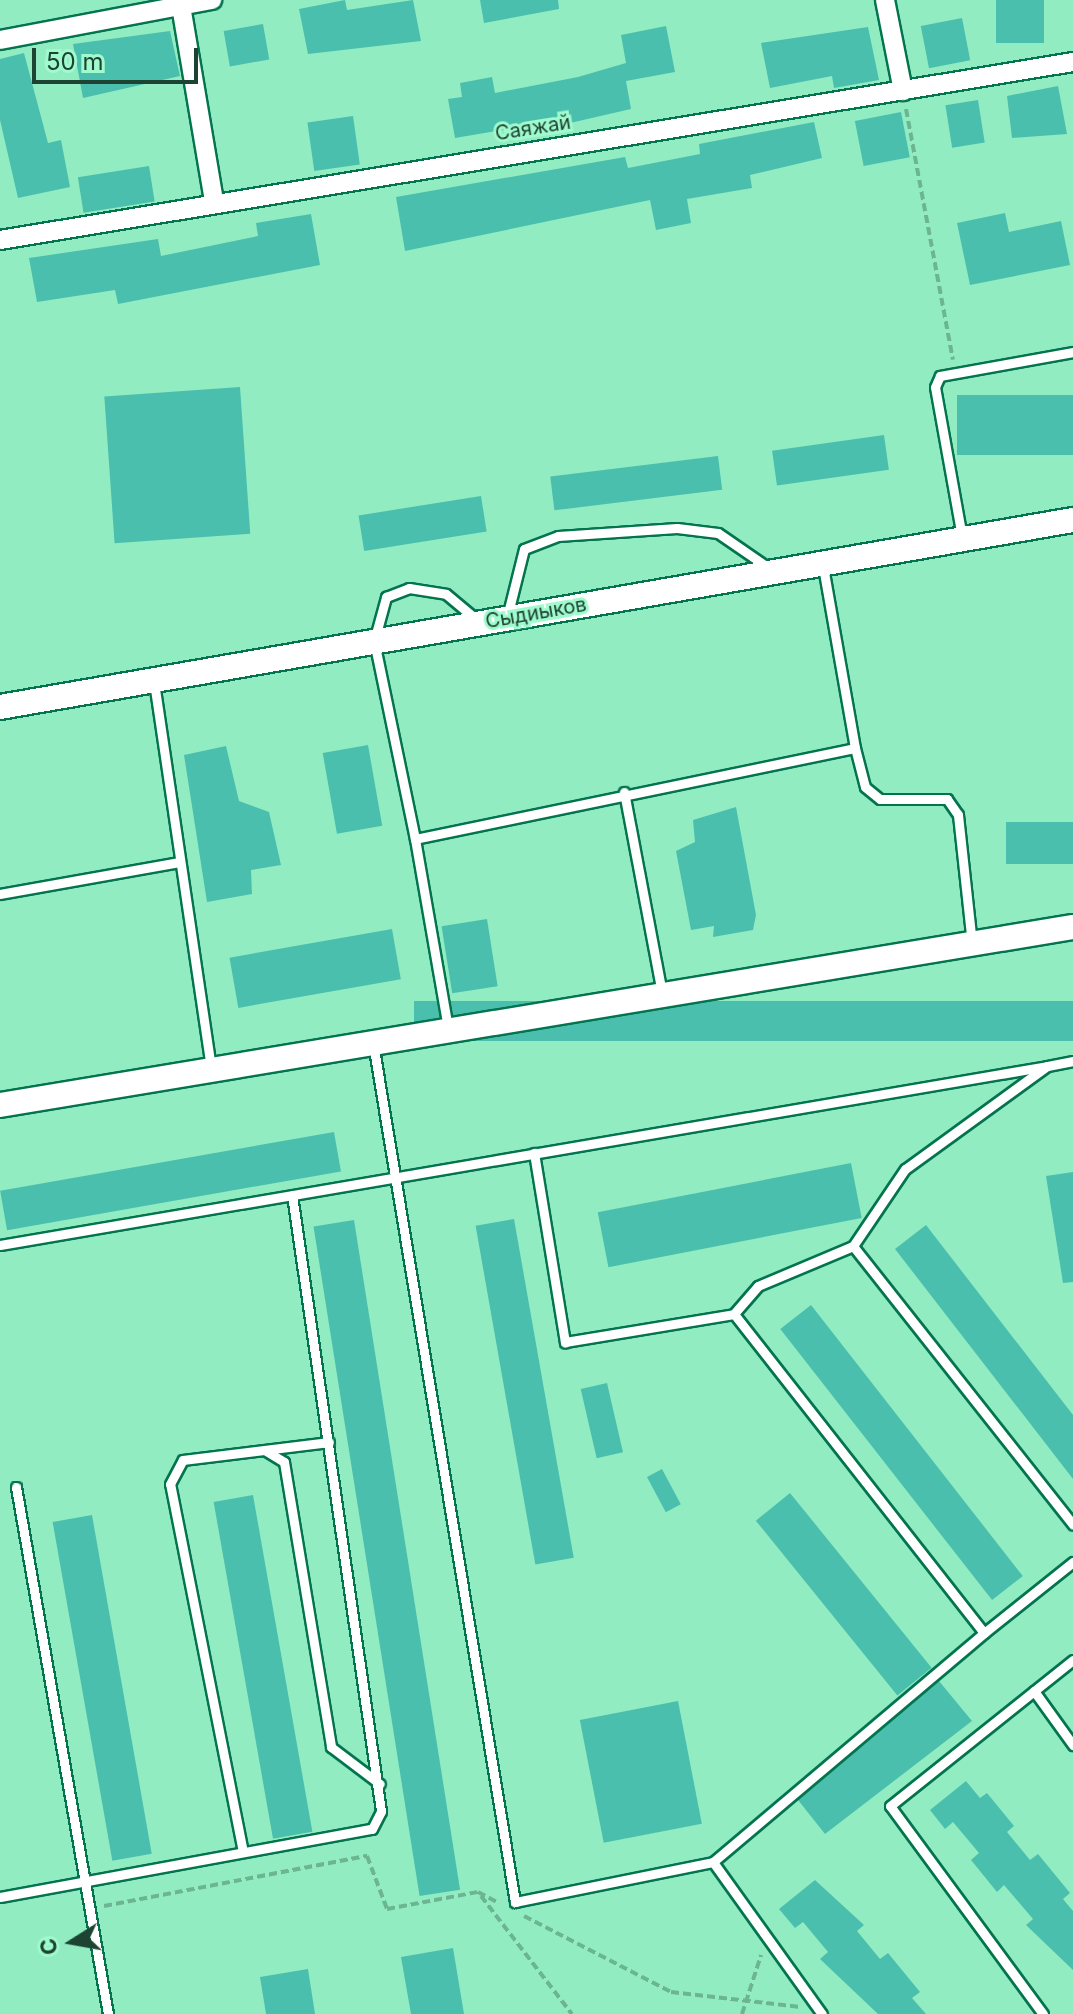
<!DOCTYPE html>
<meta charset="utf-8">
<style>
body{margin:0}
#map{position:relative;width:1073px;height:2014px;overflow:hidden;background:#92ecc1;font-family:Inter,sans-serif}
div>[style]{position:absolute}
.building>*{inset:0;background:#4bbfae;transform-origin:0 0}
.path>*{height:4px;margin-top:-2px;transform-origin:0;background:repeating-linear-gradient(90deg,#6cb593 0 8px,transparent 0 12px)}
.roads{filter:drop-shadow(2px 0 #04744f) drop-shadow(-2px 0 #04744f) drop-shadow(0 2px #04744f) drop-shadow(0 -2px #04744f)}
.service>*{height:9px;margin:-4.5px;padding:0 4.5px;transform-origin:4.5px;border-radius:4.5px;background:#fff}
.minor>*{height:18px;margin:-9px;padding:0 9px;transform-origin:9px;border-radius:9px;background:#fff}
.tertiary>*{height:24px;margin:-12px;padding:0 12px;transform-origin:12px;border-radius:12px;background:#fff}
span{translate:-50% -50%;white-space:nowrap;text-align:center;line-height:1.15;-webkit-text-stroke:6px #9fface;paint-order:stroke}
.street-label{font-size:20px;color:#1d4332}
.north{position:absolute;left:32px;top:1902px;width:80px;height:80px;-webkit-text-stroke:6px #9fface;paint-order:stroke;rotate:259deg;font-size:22px;font-weight:700;line-height:32px;text-align:center;color:#1d4332}
.north::after{content:'';display:block;margin:auto;width:28px;height:36px;background:#1d4332;clip-path:polygon(50% 0,100% 100%,50% 72%,0 100%)}
.scale{position:absolute;left:32px;top:48px;width:166px;height:36px;box-sizing:border-box;border:4px solid #1d4332;border-top:0;padding-left:10px;font-size:24px;line-height:28px;white-space:nowrap;color:#1d4332;-webkit-text-stroke:6px #9fface;paint-order:stroke}
</style>
<div id="map">
<div class="building">
<i style="clip-path:polygon(345px 0,347px 10px,413px 0,421px 41px,308px 54px,299px 9px)"></i>
<i style="clip-path:polygon(480px 0,558px 0,559px 9px,484px 23px)"></i>
<i style="left:996px;top:0;width:48px;height:43px"></i>
<i style="left:962px;top:18px;width:43px;height:42px;rotate:79deg"></i>
<i style="left:263px;top:24px;width:36px;height:40px;rotate:80deg"></i>
<i style="clip-path:polygon(666px 26px,675px 72px,626px 81px,631px 109px,509px 137px,508px 129px,455px 138px,448px 99px,462px 97px,460px 83px,492px 77px,495px 93px,578px 77px,626px 63px,621px 35px)"></i>
<i style="clip-path:polygon(868px 27px,879px 80px,834px 88px,832px 76px,770px 88px,761px 43px)"></i>
<i style="clip-path:polygon(170px 31px,180px 76px,83px 98px,73px 44px)"></i>
<i style="clip-path:polygon(24px 53px,48px 143px,61px 140px,70px 187px,18px 198px,0 120px,0 59px)"></i>
<i style="clip-path:polygon(1058px 86px,1067px 134px,1012px 138px,1007px 96px)"></i>
<i style="left:978px;top:100px;width:43px;height:33px;rotate:81deg"></i>
<i style="left:901px;top:112px;width:46px;height:47px;rotate:79deg"></i>
<i style="left:353px;top:116px;width:49px;height:46px;rotate:82deg"></i>
<i style="clip-path:polygon(814px 122px,822px 158px,750px 175px,752px 188px,687px 199px,691px 223px,656px 230px,650px 200px,405px 251px,396px 197px,625px 157px,628px 168px,700px 154px,699px 144px)"></i>
<i style="left:149px;top:166px;width:36px;height:72px;rotate:81deg"></i>
<i style="clip-path:polygon(1005px 213px,1009px 232px,1061px 221px,1070px 265px,970px 285px,957px 223px)"></i>
<i style="clip-path:polygon(311px 214px,320px 265px,118px 304px,115px 290px,37px 302px,29px 258px,158px 239px,161px 256px,258px 236px,256px 223px)"></i>
<i style="left:240px;top:387px;width:147px;height:136px;rotate:86deg"></i>
<i style="left:1073px;top:395px;width:60px;height:116px;rotate:90deg"></i>
<i style="left:884px;top:435px;width:35px;height:113px;rotate:82deg"></i>
<i style="left:718px;top:456px;width:34px;height:169px;rotate:83deg"></i>
<i style="left:481px;top:496px;width:36px;height:124px;rotate:81deg"></i>
<i style="left:368px;top:745px;width:82px;height:46px;rotate:80deg"></i>
<i style="clip-path:polygon(226px 746px,239px 801px,269px 812px,281px 865px,251px 870px,252px 894px,207px 902px,184px 755px)"></i>
<i style="clip-path:polygon(736px 807px,756px 915px,753px 930px,713px 937px,714px 926px,691px 930px,676px 851px,695px 842px,693px 820px)"></i>
<i style="left:1073px;top:822px;width:42px;height:67px;rotate:90deg"></i>
<i style="left:487px;top:919px;width:68px;height:46px;rotate:81deg"></i>
<i style="left:392px;top:929px;width:51px;height:165px;rotate:80deg"></i>
<i style="left:1073px;top:1001px;width:40px;height:659px;rotate:90deg"></i>
<i style="left:334px;top:1132px;width:40px;height:339px;rotate:80deg"></i>
<i style="left:851px;top:1163px;width:56px;height:258px;rotate:79deg"></i>
<i style="clip-path:polygon(1073px 1172px,1073px 1282px,1063px 1283px,1046px 1176px)"></i>
<i style="left:514px;top:1219px;width:344px;height:39px;rotate:80deg"></i>
<i style="left:354px;top:1220px;width:678px;height:41px;rotate:81deg"></i>
<i style="clip-path:polygon(926px 1225px,1073px 1415px,1073px 1479px,895px 1249px)"></i>
<i style="left:811px;top:1305px;width:344px;height:39px;rotate:52deg"></i>
<i style="left:607px;top:1383px;width:71px;height:27px;rotate:77deg"></i>
<i style="left:662px;top:1469px;width:40px;height:17px;rotate:62deg"></i>
<i style="left:790px;top:1493px;width:225px;height:44px;rotate:51deg"></i>
<i style="left:253px;top:1495px;width:342px;height:40px;rotate:80deg"></i>
<i style="left:92px;top:1515px;width:344px;height:40px;rotate:80deg"></i>
<i style="clip-path:polygon(939px 1681px,972px 1721px,825px 1834px,798px 1800px)"></i>
<i style="left:678px;top:1701px;width:125px;height:100px;rotate:79deg"></i>
<i style="clip-path:polygon(966px 1781px,980px 1798px,987px 1793px,1014px 1826px,1007px 1832px,1030px 1860px,1038px 1854px,1070px 1893px,1063px 1899px,1073px 1911px,1073px 1970px,1026px 1925px,1033px 1919px,1004px 1885px,997px 1892px,971px 1860px,979px 1853px,953px 1822px,945px 1829px,930px 1810px)"></i>
<i style="clip-path:polygon(815px 1880px,864px 1925px,857px 1931px,880px 1959px,888px 1953px,920px 1992px,912px 1998px,926px 2014px,878px 2014px,820px 1959px,828px 1952px,803px 1922px,795px 1928px,779px 1909px)"></i>
<i style="clip-path:polygon(453px 1948px,464px 2014px,411px 2014px,401px 1957px)"></i>
<i style="clip-path:polygon(308px 1969px,315px 2014px,266px 2014px,260px 1977px)"></i>
</div>
<div class="path">
<i style="left:906px;top:109px;width:255px;rotate:79.4deg"></i>
<i style="left:481px;top:1896px;width:149px;rotate:52.4deg"></i>
<i style="left:104px;top:1906px;width:268px;rotate:-10.8deg"></i>
<i style="left:367px;top:1856px;width:57px;rotate:69.3deg"></i>
<i style="left:387px;top:1909px;width:93px;rotate:-10.6deg"></i>
<i style="left:478px;top:1892px;width:24px;rotate:28deg"></i>
<i style="left:524px;top:1916px;width:165px;rotate:27.3deg"></i>
<i style="left:671px;top:1992px;width:130px;rotate:6.6deg"></i>
<i style="left:742px;top:2014px;width:62px;rotate:-72.1deg"></i>
</div>
<div class="roads">
<div class="service">
<i style="left:962px;top:537px;width:152px;rotate:-100.2deg"></i>
<i style="left:935px;top:387px;width:12px;rotate:-66deg"></i>
<i style="left:940px;top:376px;width:135px;rotate:-10.2deg"></i>
<i style="left:507px;top:617px;width:70px;rotate:-76deg"></i>
<i style="left:524px;top:549px;width:36px;rotate:-21deg"></i>
<i style="left:558px;top:536px;width:119px;rotate:-3.8deg"></i>
<i style="left:677px;top:528px;width:41px;rotate:7deg"></i>
<i style="left:718px;top:533px;width:62px;rotate:34.5deg"></i>
<i style="left:154px;top:682px;width:389px;rotate:81.6deg"></i>
<i style="left:855px;top:748px;width:40px;rotate:75.6deg"></i>
<i style="left:865px;top:787px;width:19px;rotate:39deg"></i>
<i style="left:880px;top:799px;width:67px"></i>
<i style="left:947px;top:799px;width:19px;rotate:55deg"></i>
<i style="left:958px;top:815px;width:130px;rotate:83.8deg"></i>
<i style="left:624px;top:792px;width:205px;rotate:79.3deg"></i>
<i style="left:415px;top:839px;width:202px;rotate:-101.7deg"></i>
<i style="left:374px;top:641px;width:46px;rotate:-74.7deg"></i>
<i style="left:386px;top:597px;width:25px;rotate:-21deg"></i>
<i style="left:409px;top:588px;width:37px;rotate:9deg"></i>
<i style="left:446px;top:594px;width:39px;rotate:40deg"></i>
<i style="left:0;top:894px;width:182px;rotate:-10.1deg"></i>
<i style="left:448px;top:1028px;width:192px;rotate:-99.9deg"></i>
<i style="left:415px;top:839px;width:449px;rotate:-11.7deg"></i>
<i style="left:855px;top:748px;width:184px;rotate:-100deg"></i>
<i style="left:373px;top:1043px;width:871px;rotate:80.61deg"></i>
<i style="left:515px;top:1902px;width:202px;rotate:-11.4deg"></i>
<i style="left:713px;top:1862px;width:355px;rotate:-40.2deg"></i>
<i style="left:1073px;top:1061px;width:26px;rotate:169deg"></i>
<i style="left:1047px;top:1066px;width:175px;rotate:144deg"></i>
<i style="left:905px;top:1169px;width:93px;rotate:124deg"></i>
<i style="left:853px;top:1246px;width:103px;rotate:157.2deg"></i>
<i style="left:758px;top:1286px;width:37px;rotate:131deg"></i>
<i style="left:734px;top:1314px;width:405px;rotate:51.9deg"></i>
<i style="left:984px;top:1633px;width:114px;rotate:-38.6deg"></i>
<i style="left:534px;top:1153px;width:192px;rotate:80.7deg"></i>
<i style="left:565px;top:1342px;width:171px;rotate:-9.4deg"></i>
<i style="left:0;top:1245px;width:1062px;rotate:-9.7deg"></i>
<i style="left:853px;top:1246px;width:355px;rotate:51.7deg"></i>
<i style="left:266px;top:1451px;width:21px;rotate:31deg"></i>
<i style="left:284px;top:1462px;width:289px;rotate:80.6deg"></i>
<i style="left:331px;top:1747px;width:61px;rotate:37.1deg"></i>
<i style="left:16px;top:1487px;width:535px;rotate:80.1deg"></i>
<i style="left:1034px;top:1691px;width:67px;rotate:54.2deg"></i>
<i style="left:243px;top:1852px;width:375px;rotate:-101.2deg"></i>
<i style="left:170px;top:1484px;width:27px;rotate:-62deg"></i>
<i style="left:183px;top:1460px;width:147px;rotate:-7deg"></i>
<i style="left:713px;top:1862px;width:187px;rotate:54.4deg"></i>
<i style="left:0;top:1897px;width:378px;rotate:-10.4deg"></i>
<i style="left:372px;top:1829px;width:20px;rotate:-63deg"></i>
<i style="left:381px;top:1811px;width:622px;rotate:-98.22deg"></i>
<i style="left:1043px;top:2014px;width:258px;rotate:-126.3deg"></i>
<i style="left:890px;top:1806px;width:234px;rotate:-38.6deg"></i>
</div>
<div class="minor">
<i style="left:180px;top:0;width:205px;rotate:80.4deg"></i>
<i style="left:885px;top:0;width:93px;rotate:78.8deg"></i>
<i style="left:0;top:40px;width:216px;rotate:-10.7deg"></i>
<i style="left:0;top:240px;width:1088px;rotate:-9.42deg"></i>
</div>
<div class="tertiary">
<i style="left:0;top:707px;width:1089px;rotate:-9.89deg"></i>
<i style="left:0;top:1105px;width:1088px;rotate:-9.42deg"></i>
</div>
</div>
<div class="street-label">
<span style="left:533px;top:128px;rotate:-9deg">Саяжай</span>
<span style="left:536px;top:613px;rotate:-10deg">Сыдиыков</span>
</div>
<div class="north">С</div>
<div class="scale">50 m</div>
</div>
